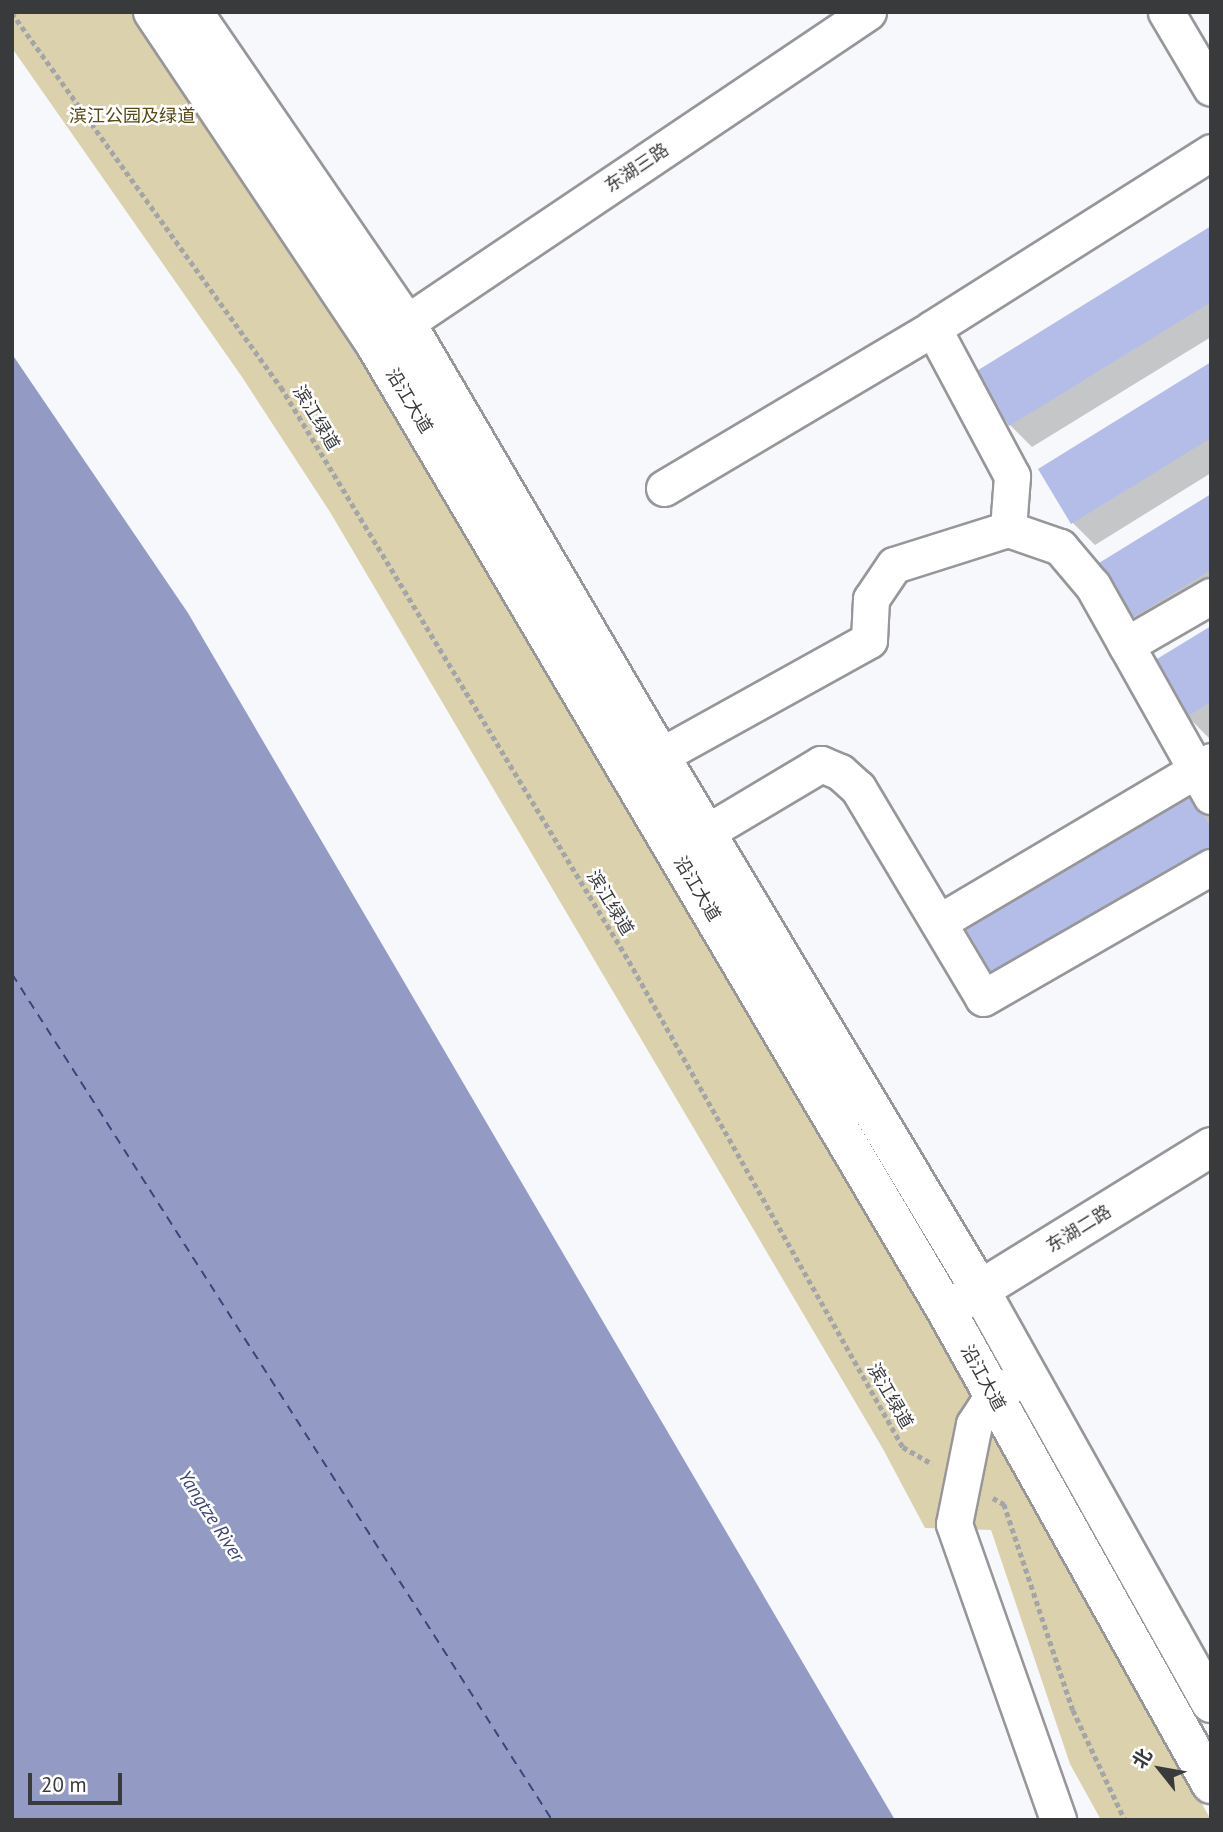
<!DOCTYPE html>
<meta charset="utf-8">
<style>
body{margin:0}
#map{position:relative;width:1223px;height:1832px;overflow:hidden;background:#f7f8fb;font-family:"PT Sans","Noto Sans SC",sans-serif}
div>[style]{position:absolute}
.green>*{inset:0;background:#dbd1ac}
.water>*{inset:0;background:#939bc4}
.shadow>*{inset:0;background:#0003}
.ferry>*{height:2px;margin-top:-1px;transform-origin:0;background:repeating-linear-gradient(90deg,#3c447a 0 9px,transparent 0 16px)}
.building>*{inset:0;background:#b3bde7}
.path>*{height:4.5px;margin-top:-2.25px;transform-origin:0;background:repeating-linear-gradient(90deg,#a4a5a7 0 5px,transparent 0 8.5px)}
.roads{filter:drop-shadow(2px 0 #97979a) drop-shadow(-2px 0 #97979a) drop-shadow(0 2px #97979a) drop-shadow(0 -2px #97979a)}
.minor>*{height:35px;margin:-17.5px;padding:0 17.5px;transform-origin:17.5px;border-radius:17.5px;background:#fff}
.major>*{height:38px;margin:-19px;padding:0 19px;transform-origin:19px;border-radius:19px;background:#fff}
span{translate:-50% -50%;white-space:nowrap;text-align:center;line-height:1.15;-webkit-text-stroke:5px #fff;paint-order:stroke}
.park-label{font-size:18px;color:#564913}
.street-label{font-size:18px;color:#393a3b}
.water-label{font-size:19px;color:#3c447a;font-style:italic}
.frame{position:absolute;inset:0;border:14px solid #393a3b;pointer-events:none}
.north{position:absolute;left:1125px;top:1734px;width:70px;height:70px;-webkit-text-stroke:5px #fff;paint-order:stroke;rotate:301deg;font-size:19px;font-weight:700;line-height:28px;text-align:center;color:#393a3b}
.north::after{content:'';display:block;margin:auto;width:24px;height:32px;background:#393a3b;clip-path:polygon(50% 0,100% 100%,50% 72%,0 100%)}
.scale{position:absolute;left:28px;top:1773px;width:94px;height:32px;box-sizing:border-box;border:4px solid #393a3b;border-top:0;padding-left:9px;font-size:21px;line-height:24px;white-space:nowrap;color:#393a3b;-webkit-text-stroke:5px #fff;paint-order:stroke}
</style>
<div id="map">
<div class="green">
<i style="clip-path:polygon(12px 12px,131px 12px,183px 85px,522px 611px,921px 1302px,1211px 1820px,1101px 1820px,1070px 1764px,991px 1530px,925px 1528px,883px 1449px,330px 512px,242px 377px,12px 48px)"></i>
</div>
<div class="water">
<i style="clip-path:polygon(12px 354px,188px 613px,895px 1820px,12px 1820px)"></i>
</div>
<div class="shadow">
<i style="clip-path:polygon(1211px 228px,1211px 337px,1032px 447px,1010px 425px,978px 372px)"></i>
<i style="clip-path:polygon(1211px 364px,1211px 473px,1095px 545px,1073px 523px,1040px 470px)"></i>
<i style="clip-path:polygon(1211px 496px,1211px 605px,1156px 639px,1134px 617px)"></i>
<i style="clip-path:polygon(1211px 628px,1211px 737px,1209px 738px,1187px 716px)"></i>
<i style="clip-path:polygon(1186px 789px,1211px 815px,1211px 882px)"></i>
</div>
<div class="ferry">
<i style="left:12px;top:974px;width:1004px;rotate:57.45deg"></i>
</div>
<div class="building">
<i style="clip-path:polygon(1211px 226px,1211px 302px,1009px 426px,975px 372px)"></i>
<i style="clip-path:polygon(1211px 362px,1211px 438px,1071px 524px,1038px 469px)"></i>
<i style="clip-path:polygon(1211px 494px,1211px 570px,1132px 618px,1099px 563px)"></i>
<i style="clip-path:polygon(1211px 626px,1211px 702px,1186px 717px,1152px 662px)"></i>
<i style="clip-path:polygon(1186px 786px,1211px 828px,1211px 847px,994px 977px,961px 922px)"></i>
</div>
<div class="path">
<i style="left:12px;top:13px;width:461px;rotate:54.3deg"></i>
<i style="left:281px;top:387px;width:671px;rotate:58.77deg"></i>
<i style="left:629px;top:961px;width:558px;rotate:60.59deg"></i>
<i style="left:903px;top:1447px;width:34px;rotate:30deg"></i>
<i style="left:993px;top:1498px;width:13px;rotate:29deg"></i>
<i style="left:1004px;top:1504px;width:217px;rotate:71.5deg"></i>
<i style="left:1073px;top:1710px;width:122px;rotate:64.7deg"></i>
</div>
<div class="roads">
<div class="minor">
<i style="left:1166px;top:12px;width:88px;rotate:59.4deg"></i>
<i style="left:406px;top:323px;width:557px;rotate:-33.95deg"></i>
<i style="left:933px;top:328px;width:168px;rotate:61.9deg"></i>
<i style="left:1012px;top:476px;width:53px;rotate:94.3deg"></i>
<i style="left:664px;top:488px;width:313px;rotate:-30.7deg"></i>
<i style="left:933px;top:328px;width:329px;rotate:-32.3deg"></i>
<i style="left:1126px;top:645px;width:98px;rotate:-30deg"></i>
<i style="left:660px;top:756px;width:239px;rotate:-29deg"></i>
<i style="left:869px;top:640px;width:41px;rotate:-87.2deg"></i>
<i style="left:871px;top:599px;width:41px;rotate:-55.9deg"></i>
<i style="left:894px;top:565px;width:120px;rotate:-17.5deg"></i>
<i style="left:1008px;top:529px;width:55px;rotate:19.1deg"></i>
<i style="left:1060px;top:547px;width:51px;rotate:49.8deg"></i>
<i style="left:1093px;top:586px;width:241px;rotate:60.7deg"></i>
<i style="left:707px;top:832px;width:133px;rotate:-30.8deg"></i>
<i style="left:821px;top:764px;width:21px;rotate:23deg"></i>
<i style="left:840px;top:772px;width:24px;rotate:42deg"></i>
<i style="left:858px;top:788px;width:244px;rotate:59.2deg"></i>
<i style="left:983px;top:998px;width:263px;rotate:-29.9deg"></i>
<i style="left:939px;top:922px;width:316px;rotate:-30.6deg"></i>
<i style="left:1016px;top:1382px;width:26px;rotate:151deg"></i>
<i style="left:993px;top:1395px;width:35px;rotate:123deg"></i>
<i style="left:974px;top:1424px;width:102px;rotate:101.3deg"></i>
<i style="left:954px;top:1524px;width:314px;rotate:70.6deg"></i>
</div>
<div class="major">
<i style="left:153px;top:12px;width:397px;rotate:56.2deg"></i>
<i style="left:374px;top:342px;width:1124px;rotate:59.42deg"></i>
<i style="left:946px;top:1310px;width:543px;rotate:60.79deg"></i>
<i style="left:193px;top:12px;width:377px;rotate:55.6deg"></i>
<i style="left:406px;top:323px;width:502px;rotate:59.6deg"></i>
<i style="left:660px;top:756px;width:623px;rotate:59.07deg"></i>
<i style="left:980px;top:1290px;width:473px;rotate:60.8deg"></i>
<i style="left:957px;top:1304px;width:299px;rotate:-31.7deg"></i>
</div>
</div>
<div class="park-label">
<span style="left:132px;top:116px">滨江公园及绿道</span>
</div>
<div class="street-label">
<span style="left:637px;top:168px;rotate:-34deg">东湖三路</span>
<span style="left:409px;top:401px;rotate:59deg">沿江大道</span>
<span style="left:316px;top:418px;rotate:59deg">滨江绿道</span>
<span style="left:697px;top:889px;rotate:59deg">沿江大道</span>
<span style="left:610px;top:903px;rotate:59deg">滨江绿道</span>
<span style="left:1079px;top:1229px;rotate:-32deg">东湖二路</span>
<span style="left:983px;top:1378px;rotate:61deg">沿江大道</span>
<span style="left:890px;top:1396px;rotate:60deg">滨江绿道</span>
</div>
<div class="water-label">
<span style="left:211px;top:1516px;rotate:57deg">Yangtze River</span>
</div>
<div class="frame"></div>
<div class="north">北</div>
<div class="scale">20 m</div>
</div>
